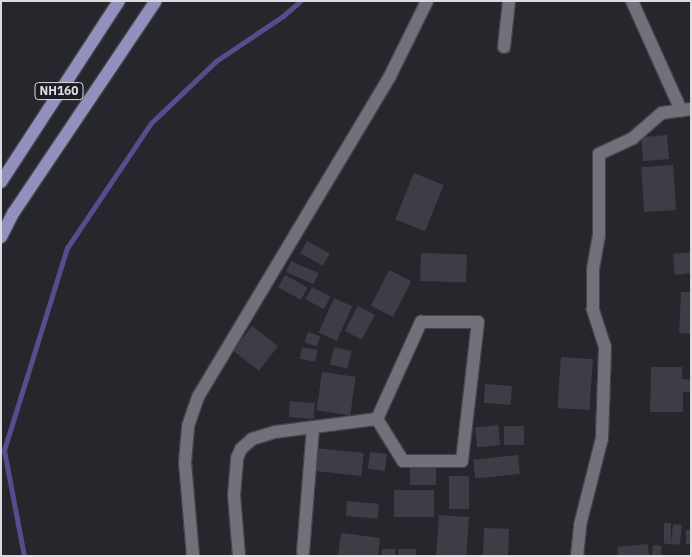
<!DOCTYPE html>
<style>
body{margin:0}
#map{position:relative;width:692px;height:557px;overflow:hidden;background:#26262d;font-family:"IBM Plex Sans",sans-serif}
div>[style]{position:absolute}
.stream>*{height:5px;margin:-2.5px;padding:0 2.5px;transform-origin:2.5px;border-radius:2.5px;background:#554d8c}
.building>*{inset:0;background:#3d3d46;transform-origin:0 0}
.roads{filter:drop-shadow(1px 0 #44444b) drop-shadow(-1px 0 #44444b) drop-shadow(0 1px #44444b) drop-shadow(0 -1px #44444b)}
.minor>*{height:12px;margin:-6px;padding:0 6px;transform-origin:6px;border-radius:6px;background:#71717a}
.primary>*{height:12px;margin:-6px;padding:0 6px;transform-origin:6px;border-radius:6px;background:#9490be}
span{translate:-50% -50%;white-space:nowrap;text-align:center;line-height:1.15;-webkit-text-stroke:4.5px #1c1c24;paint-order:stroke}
.shield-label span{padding:1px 4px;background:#1c1c24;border:1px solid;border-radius:4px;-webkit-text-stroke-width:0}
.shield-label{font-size:12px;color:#dbdbe0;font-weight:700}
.frame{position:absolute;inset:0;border:2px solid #dbdbe0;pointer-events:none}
</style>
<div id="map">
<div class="stream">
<i style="left:24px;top:556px;width:108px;rotate:-100.7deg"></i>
<i style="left:4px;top:450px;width:212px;rotate:-72.7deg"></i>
<i style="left:67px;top:248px;width:151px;rotate:-56.1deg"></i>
<i style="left:151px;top:123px;width:90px;rotate:-43.6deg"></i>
<i style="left:216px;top:61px;width:81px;rotate:-33.9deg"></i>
<i style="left:283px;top:16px;width:23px;rotate:-41deg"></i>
</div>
<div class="building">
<i style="left:667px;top:135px;width:24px;height:26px;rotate:85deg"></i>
<i style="left:673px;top:165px;width:45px;height:32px;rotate:86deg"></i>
<i style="left:414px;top:173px;width:32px;height:50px;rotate:22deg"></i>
<i style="left:307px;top:241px;width:26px;height:14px;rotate:29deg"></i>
<i style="clip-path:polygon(691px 252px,691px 273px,675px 275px,673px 254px)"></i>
<i style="left:421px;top:253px;width:46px;height:28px;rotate:2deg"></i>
<i style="left:291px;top:261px;width:30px;height:12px;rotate:24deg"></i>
<i style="left:389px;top:270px;width:25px;height:40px;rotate:27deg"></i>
<i style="left:285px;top:275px;width:26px;height:14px;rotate:29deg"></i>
<i style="left:312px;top:287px;width:21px;height:14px;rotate:28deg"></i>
<i style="clip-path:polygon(681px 292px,691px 292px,691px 334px,679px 333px)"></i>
<i style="left:334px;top:298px;width:20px;height:38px;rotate:24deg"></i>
<i style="left:358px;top:306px;width:19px;height:28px;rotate:28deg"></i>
<i style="left:252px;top:326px;width:33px;height:31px;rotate:38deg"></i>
<i style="left:308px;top:332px;width:13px;height:11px;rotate:18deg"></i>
<i style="left:302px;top:347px;width:16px;height:12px;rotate:11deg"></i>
<i style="left:334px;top:347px;width:18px;height:18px;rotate:13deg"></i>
<i style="left:561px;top:357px;width:32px;height:51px;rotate:4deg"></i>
<i style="clip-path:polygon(651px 367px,682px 367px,682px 379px,691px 380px,691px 392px,683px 392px,683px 412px,650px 412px)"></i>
<i style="left:322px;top:372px;width:34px;height:39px;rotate:8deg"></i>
<i style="left:485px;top:384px;width:27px;height:19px;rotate:4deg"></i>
<i style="left:290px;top:401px;width:25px;height:16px;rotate:5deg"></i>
<i style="left:498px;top:425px;width:20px;height:23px;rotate:84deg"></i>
<i style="left:504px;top:426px;width:20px;height:19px"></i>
<i style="left:316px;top:448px;width:48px;height:23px;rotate:6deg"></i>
<i style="left:370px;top:452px;width:17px;height:17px;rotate:7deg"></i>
<i style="left:518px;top:455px;width:19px;height:45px;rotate:84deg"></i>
<i style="left:410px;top:468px;width:26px;height:17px"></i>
<i style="left:449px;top:476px;width:20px;height:33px"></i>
<i style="left:394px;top:490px;width:40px;height:27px"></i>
<i style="left:347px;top:501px;width:32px;height:15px;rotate:5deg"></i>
<i style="left:439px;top:515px;width:30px;height:41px;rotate:4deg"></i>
<i style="left:664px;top:523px;width:7px;height:21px"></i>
<i style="left:673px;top:524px;width:9px;height:20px;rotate:6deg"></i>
<i style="left:484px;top:528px;width:25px;height:28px;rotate:2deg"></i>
<i style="left:686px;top:530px;width:5px;height:14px"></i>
<i style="clip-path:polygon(341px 533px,380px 538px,378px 556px,338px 556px)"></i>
<i style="left:648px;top:544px;width:12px;height:31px;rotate:85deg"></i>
<i style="clip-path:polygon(653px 545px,662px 546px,661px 554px,668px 556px,652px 556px)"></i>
<i style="left:382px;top:549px;width:13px;height:7px"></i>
<i style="left:398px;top:549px;width:18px;height:7px"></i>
</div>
<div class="roads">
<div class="minor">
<i style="left:632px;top:1px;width:120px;rotate:65.8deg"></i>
<i style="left:504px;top:47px;width:46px;rotate:-83.8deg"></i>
<i style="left:421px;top:322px;width:57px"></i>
<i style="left:478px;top:322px;width:140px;rotate:96.6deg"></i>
<i style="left:462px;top:461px;width:59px;rotate:180deg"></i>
<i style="left:403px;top:461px;width:49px;rotate:-121.8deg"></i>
<i style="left:377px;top:419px;width:107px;rotate:-65.6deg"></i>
<i style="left:303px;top:552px;width:125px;rotate:-85.4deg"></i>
<i style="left:193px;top:556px;width:94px;rotate:-94.9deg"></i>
<i style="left:185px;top:462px;width:36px;rotate:-85deg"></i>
<i style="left:188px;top:426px;width:31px;rotate:-71deg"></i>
<i style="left:198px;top:397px;width:374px;rotate:-59.1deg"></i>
<i style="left:390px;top:76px;width:84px;rotate:-63.7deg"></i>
<i style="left:239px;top:556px;width:61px;rotate:-94.7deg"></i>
<i style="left:234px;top:495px;width:37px;rotate:-85deg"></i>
<i style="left:237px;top:458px;width:10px;rotate:-66deg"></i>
<i style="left:241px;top:449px;width:15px;rotate:-42deg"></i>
<i style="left:252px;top:439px;width:24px;rotate:-17deg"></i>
<i style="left:275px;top:432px;width:103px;rotate:-7.3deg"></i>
<i style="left:577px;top:556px;width:31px;rotate:-84deg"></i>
<i style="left:580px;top:525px;width:90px;rotate:-75.8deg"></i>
<i style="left:602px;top:438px;width:91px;rotate:-88.1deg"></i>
<i style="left:605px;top:347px;width:40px;rotate:-108deg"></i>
<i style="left:593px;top:309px;width:40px;rotate:-90deg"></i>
<i style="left:593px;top:269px;width:34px;rotate:-80deg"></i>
<i style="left:599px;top:236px;width:82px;rotate:-90deg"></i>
<i style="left:599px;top:154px;width:38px;rotate:-25deg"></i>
<i style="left:633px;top:138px;width:38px;rotate:-41deg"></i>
<i style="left:662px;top:113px;width:29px;rotate:-8deg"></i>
</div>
<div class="primary">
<i style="left:1px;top:182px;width:216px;rotate:-56.9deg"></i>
<i style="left:1px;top:237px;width:28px;rotate:-63deg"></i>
<i style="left:14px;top:212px;width:254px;rotate:-56.1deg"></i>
</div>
</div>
<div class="shield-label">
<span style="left:59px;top:91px">NH160</span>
</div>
<div class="frame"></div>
</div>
